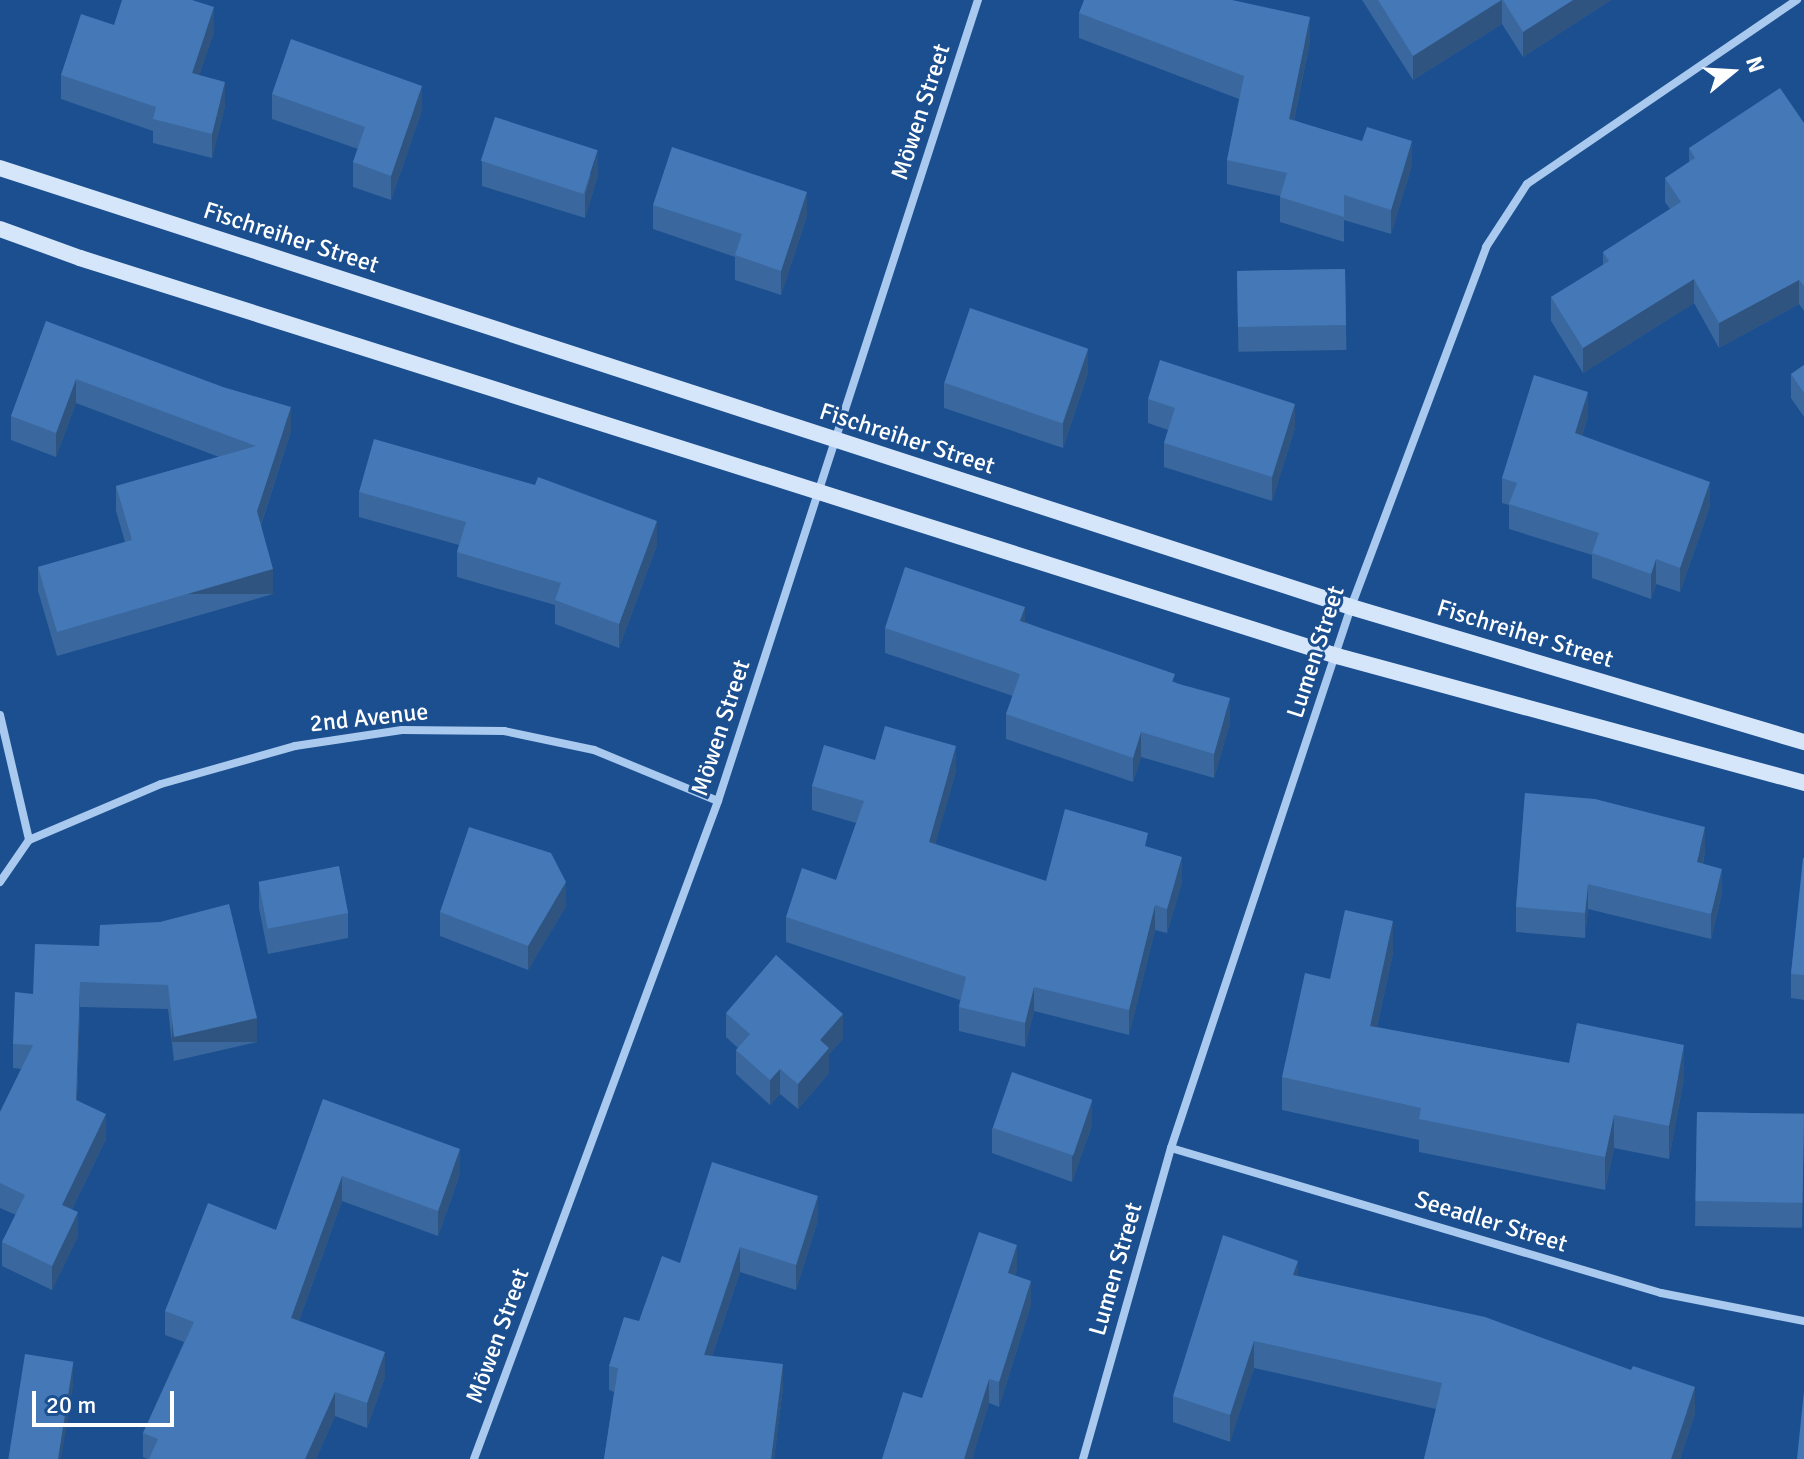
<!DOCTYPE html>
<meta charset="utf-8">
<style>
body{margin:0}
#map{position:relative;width:1804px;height:1459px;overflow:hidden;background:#1b4f8f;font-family:Signika,sans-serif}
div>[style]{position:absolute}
.street>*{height:8px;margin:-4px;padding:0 4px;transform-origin:4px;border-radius:4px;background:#a9c9ee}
.secondary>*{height:16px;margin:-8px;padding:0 8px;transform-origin:8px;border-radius:8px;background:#d6e6fa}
.wall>*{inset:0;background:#3a679d;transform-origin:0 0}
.shaded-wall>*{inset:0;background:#305480;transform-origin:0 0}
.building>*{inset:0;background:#4478b7;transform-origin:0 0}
span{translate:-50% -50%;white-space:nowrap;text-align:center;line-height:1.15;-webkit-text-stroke:6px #1b4f8f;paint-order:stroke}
.street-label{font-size:24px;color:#fff}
.north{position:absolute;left:1692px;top:32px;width:80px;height:80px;-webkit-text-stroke:6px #1b4f8f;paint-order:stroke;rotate:72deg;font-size:22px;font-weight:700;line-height:32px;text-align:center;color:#fff}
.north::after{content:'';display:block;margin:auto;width:28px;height:36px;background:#fff;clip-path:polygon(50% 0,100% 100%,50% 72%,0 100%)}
.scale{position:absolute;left:32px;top:1391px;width:142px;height:36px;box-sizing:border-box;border:4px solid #fff;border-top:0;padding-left:10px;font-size:24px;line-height:28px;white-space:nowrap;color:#fff;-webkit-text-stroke:6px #1b4f8f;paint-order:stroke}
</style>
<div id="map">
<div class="street">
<i style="left:0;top:715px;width:128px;rotate:76.9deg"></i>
<i style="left:0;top:882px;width:51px;rotate:-55.4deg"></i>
<i style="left:29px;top:840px;width:143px;rotate:-23deg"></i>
<i style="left:161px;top:784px;width:139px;rotate:-15.8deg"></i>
<i style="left:295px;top:746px;width:108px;rotate:-8.5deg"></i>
<i style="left:402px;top:730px;width:102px;rotate:0.6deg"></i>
<i style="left:504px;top:731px;width:92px;rotate:11.9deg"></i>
<i style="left:594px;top:750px;width:134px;rotate:22.4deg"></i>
<i style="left:1171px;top:1148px;width:511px;rotate:16.48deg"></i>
<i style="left:1661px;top:1293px;width:146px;rotate:11.1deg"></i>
<i style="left:474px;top:1459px;width:702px;rotate:-69.65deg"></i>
<i style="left:718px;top:801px;width:842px;rotate:-72.02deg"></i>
<i style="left:1083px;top:1459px;width:323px;rotate:-74.2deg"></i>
<i style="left:1171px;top:1148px;width:570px;rotate:-71.6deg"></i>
<i style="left:1351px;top:607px;width:384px;rotate:-69.4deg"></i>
<i style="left:1486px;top:247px;width:75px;rotate:-56.9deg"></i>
<i style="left:1527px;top:184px;width:327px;rotate:-34.3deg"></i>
</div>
<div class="secondary">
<i style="left:0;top:168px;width:1421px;rotate:18deg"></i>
<i style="left:1351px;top:607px;width:473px;rotate:16.6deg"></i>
<i style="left:0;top:229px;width:85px;rotate:19.9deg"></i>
<i style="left:80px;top:258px;width:1319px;rotate:17.57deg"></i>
<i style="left:1337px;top:656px;width:484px;rotate:15.2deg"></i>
</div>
<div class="wall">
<i style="clip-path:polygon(1362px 0,1611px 0,1523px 57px,1502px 24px,1413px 80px)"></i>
<i style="clip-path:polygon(1079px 13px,1310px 41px,1294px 120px,1412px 165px,1391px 234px,1344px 220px,1344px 242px,1280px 222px,1280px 196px,1227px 184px,1227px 160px,1239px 99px,1079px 38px)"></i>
<i style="clip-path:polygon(114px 25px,214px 32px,199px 75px,225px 106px,212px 158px,153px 143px,153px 131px,61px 99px,61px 75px)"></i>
<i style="clip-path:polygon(272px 94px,422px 110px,391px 200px,353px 187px,353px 162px,358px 149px,272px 119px)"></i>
<i style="clip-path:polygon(1804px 123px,1804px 311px,1799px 304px,1719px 348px,1694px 303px,1583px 373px,1551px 321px,1551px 297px,1603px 265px,1603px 252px,1670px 209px,1665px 202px,1665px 178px,1689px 162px,1689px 148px)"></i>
<i style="clip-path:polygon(482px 161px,598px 175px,585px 218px,482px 186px)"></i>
<i style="clip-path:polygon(653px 205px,807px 216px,781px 295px,735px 280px,735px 257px,653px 229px)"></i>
<i style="left:1345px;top:269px;width:81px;height:108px;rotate:89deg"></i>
<i style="clip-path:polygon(46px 321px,291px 431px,261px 525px,273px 594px,57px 656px,38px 591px,38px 567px,125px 542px,116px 511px,116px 486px,219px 457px,76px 403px,56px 457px,11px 440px,11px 416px)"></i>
<i style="clip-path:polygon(1804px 365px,1804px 417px,1791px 398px,1791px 374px)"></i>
<i style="clip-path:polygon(1088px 373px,1063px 448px,944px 408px,944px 383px)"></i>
<i style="clip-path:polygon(1148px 399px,1295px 428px,1272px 501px,1164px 467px,1164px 443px,1168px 430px,1148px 423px)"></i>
<i style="clip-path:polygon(1588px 416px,1582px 436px,1710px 506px,1680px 592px,1656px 584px,1651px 599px,1592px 578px,1592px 555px,1509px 529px,1509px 505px,1502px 503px,1502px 478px)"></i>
<i style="clip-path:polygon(359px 492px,657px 545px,619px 648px,555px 624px,555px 605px,457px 577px,457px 552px,459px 545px,359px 517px)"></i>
<i style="clip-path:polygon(1025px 622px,1175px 682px,1230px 723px,1214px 778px,1141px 757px,1133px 782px,1006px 739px,1006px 714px,1013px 696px,885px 653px,885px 628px)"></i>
<i style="clip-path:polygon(875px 760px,956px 771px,935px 844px,1046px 881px,1148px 847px,1182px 882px,1167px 933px,1155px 930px,1129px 1035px,1034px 1011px,1025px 1047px,959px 1031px,959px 1007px,960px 1000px,786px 942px,786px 917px,836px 880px,856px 823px,812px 810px,812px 786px)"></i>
<i style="clip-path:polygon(1525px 793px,1705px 852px,1703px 864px,1722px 893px,1711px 939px,1588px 909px,1585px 938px,1516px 932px,1516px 907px)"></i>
<i style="clip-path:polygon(1804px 858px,1804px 1000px,1791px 998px,1791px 974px)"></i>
<i style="clip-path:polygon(259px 883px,348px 913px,348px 938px,268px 954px,259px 908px)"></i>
<i style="clip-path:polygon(566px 906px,528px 970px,440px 936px,440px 912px)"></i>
<i style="clip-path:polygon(160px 922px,257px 1042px,174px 1061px,168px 1009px,80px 1007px,77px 1100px,106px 1139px,72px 1209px,78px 1236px,52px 1290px,2px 1266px,2px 1242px,16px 1215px,0 1208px,0 1112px,21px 1069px,13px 1068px,13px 1044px,33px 994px,99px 946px)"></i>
<i style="clip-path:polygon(1393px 953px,1377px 1027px,1569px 1063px,1684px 1078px,1669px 1159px,1614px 1148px,1605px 1190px,1419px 1152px,1419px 1140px,1282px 1110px,1282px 1077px,1330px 979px)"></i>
<i style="clip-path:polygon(726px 1013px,843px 1039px,829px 1054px,829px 1073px,798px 1109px,780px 1094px,770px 1105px,736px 1074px,736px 1050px,738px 1048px,726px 1037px)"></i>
<i style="clip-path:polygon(323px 1099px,460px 1174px,438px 1236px,342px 1201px,299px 1321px,385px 1377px,367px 1428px,335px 1416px,316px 1459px,147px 1459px,143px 1457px,143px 1433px,184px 1342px,165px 1335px,165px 1311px,276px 1230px)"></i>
<i style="left:1697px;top:1112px;width:107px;height:114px;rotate:1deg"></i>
<i style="clip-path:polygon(1092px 1125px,1072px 1182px,992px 1153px,992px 1128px)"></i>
<i style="clip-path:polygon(818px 1220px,796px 1290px,740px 1272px,712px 1356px,783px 1388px,774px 1459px,604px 1459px,614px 1392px,609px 1390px,609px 1366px,680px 1263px)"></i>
<i style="clip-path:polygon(1017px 1269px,1015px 1275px,1031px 1305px,999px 1407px,989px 1403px,972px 1459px,882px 1459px,922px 1398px)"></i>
<i style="clip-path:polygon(1298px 1276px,1695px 1414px,1680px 1459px,1424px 1459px,1436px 1409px,1254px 1368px,1230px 1442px,1173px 1422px,1173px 1396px)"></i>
</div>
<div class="shaded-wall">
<i style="clip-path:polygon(1502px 0,1502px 24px,1413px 80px,1413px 56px)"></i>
<i style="clip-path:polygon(1573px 0,1611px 0,1523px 57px,1523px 32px)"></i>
<i style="clip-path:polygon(214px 7px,214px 32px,192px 98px,192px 73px)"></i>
<i style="clip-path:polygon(1310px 17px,1310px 41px,1289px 143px,1289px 119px)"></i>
<i style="clip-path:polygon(225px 82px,225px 106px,212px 158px,212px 134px)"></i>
<i style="clip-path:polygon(422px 86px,422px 110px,391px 200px,391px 176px)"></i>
<i style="clip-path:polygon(1412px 141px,1412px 165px,1391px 234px,1391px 210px)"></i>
<i style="clip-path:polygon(598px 150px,598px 175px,585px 218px,585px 194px)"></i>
<i style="clip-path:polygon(807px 192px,807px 216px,781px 295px,781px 271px)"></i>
<i style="clip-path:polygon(1694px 279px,1694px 303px,1583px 373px,1583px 348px)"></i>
<i style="clip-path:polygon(1799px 280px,1799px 304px,1719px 348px,1719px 323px)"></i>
<i style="clip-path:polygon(1088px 348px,1088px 373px,1063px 448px,1063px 423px)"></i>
<i style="clip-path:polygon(76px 379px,76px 403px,56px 457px,56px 433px)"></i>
<i style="clip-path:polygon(1588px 392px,1588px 416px,1575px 458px,1575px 433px)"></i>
<i style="clip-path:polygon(1295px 404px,1295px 428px,1272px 501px,1272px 477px)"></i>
<i style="clip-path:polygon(291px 407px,291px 431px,257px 536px,257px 511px)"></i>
<i style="clip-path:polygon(1710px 482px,1710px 506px,1680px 592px,1680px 568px)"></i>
<i style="clip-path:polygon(657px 521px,657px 545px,619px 648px,619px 624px)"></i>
<i style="clip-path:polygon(1656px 559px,1656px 584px,1651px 599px,1651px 574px)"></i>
<i style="left:273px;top:569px;width:25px;height:225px;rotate:90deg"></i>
<i style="clip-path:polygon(1025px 607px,1025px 632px,1020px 621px)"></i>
<i style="clip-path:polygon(1230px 698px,1230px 723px,1214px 778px,1214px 754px)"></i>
<i style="clip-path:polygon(1141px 732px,1141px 757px,1133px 782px,1133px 758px)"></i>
<i style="clip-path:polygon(956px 746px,956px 771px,929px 867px,929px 842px)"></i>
<i style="clip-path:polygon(1705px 827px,1705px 852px,1697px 887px,1697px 862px)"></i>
<i style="clip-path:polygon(1182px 857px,1182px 882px,1167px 933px,1167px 909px)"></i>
<i style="clip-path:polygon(1722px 869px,1722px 893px,1711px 939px,1711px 914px)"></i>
<i style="clip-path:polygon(566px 882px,566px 906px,528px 970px,528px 946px)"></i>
<i style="clip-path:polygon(1588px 884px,1588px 909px,1585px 938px,1585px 913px)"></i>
<i style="clip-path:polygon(1155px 905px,1155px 930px,1129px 1035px,1129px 1010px)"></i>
<i style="clip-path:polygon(1393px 921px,1393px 953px,1370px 1059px,1370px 1026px)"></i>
<i style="clip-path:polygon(80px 982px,80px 1007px,76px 1124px,76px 1100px)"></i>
<i style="clip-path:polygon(1034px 987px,1034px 1011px,1025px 1047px,1025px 1023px)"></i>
<i style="clip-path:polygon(843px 1014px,843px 1039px,829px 1054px,829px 1073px,798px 1109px,798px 1084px,820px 1040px)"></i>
<i style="left:257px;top:1018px;width:24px;height:85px;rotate:90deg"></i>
<i style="clip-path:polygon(1684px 1045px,1684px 1078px,1669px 1159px,1669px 1126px)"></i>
<i style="clip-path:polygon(780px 1069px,780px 1094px,770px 1105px,770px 1080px)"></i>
<i style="clip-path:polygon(1092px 1100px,1092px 1125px,1072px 1182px,1072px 1157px)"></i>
<i style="clip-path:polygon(106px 1114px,106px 1139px,62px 1229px,62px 1205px)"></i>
<i style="clip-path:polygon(1614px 1115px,1614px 1148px,1605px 1190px,1605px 1157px)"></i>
<i style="clip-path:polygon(460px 1149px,460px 1174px,438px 1236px,438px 1211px)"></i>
<i style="clip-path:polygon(342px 1176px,342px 1201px,291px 1343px,291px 1318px)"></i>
<i style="clip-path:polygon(818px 1196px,818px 1220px,796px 1290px,796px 1265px)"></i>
<i style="clip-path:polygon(78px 1212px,78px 1236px,52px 1290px,52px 1266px)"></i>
<i style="clip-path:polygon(1017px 1245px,1017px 1269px,1008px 1297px,1008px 1273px)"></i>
<i style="clip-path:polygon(740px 1247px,740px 1272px,704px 1380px,704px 1355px)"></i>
<i style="clip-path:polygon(1298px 1261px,1298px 1288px,1293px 1275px)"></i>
<i style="clip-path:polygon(1031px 1281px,1031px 1305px,999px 1407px,999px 1382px)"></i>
<i style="clip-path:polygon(1254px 1341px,1254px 1368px,1230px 1442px,1230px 1415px)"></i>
<i style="clip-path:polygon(385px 1352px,385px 1377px,367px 1428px,367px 1403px)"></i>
<i style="clip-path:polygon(73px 1362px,73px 1387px,61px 1459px,57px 1459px)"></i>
<i style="clip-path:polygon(783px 1364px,783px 1388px,774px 1459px,771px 1459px)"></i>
<i style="clip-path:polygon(989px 1379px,989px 1403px,972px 1459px,964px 1459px)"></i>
<i style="clip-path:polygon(1695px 1387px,1695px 1414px,1680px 1459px,1671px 1459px)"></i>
<i style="clip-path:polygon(335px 1392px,335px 1416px,316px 1459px,305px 1459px)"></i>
</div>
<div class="building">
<i style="clip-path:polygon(122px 0,192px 0,214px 7px,192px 73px,225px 82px,212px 134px,153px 119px,156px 107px,61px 75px,81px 14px,114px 25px)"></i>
<i style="clip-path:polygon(1084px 0,1232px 0,1310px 17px,1289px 119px,1362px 141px,1367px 127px,1412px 141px,1391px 210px,1344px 195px,1344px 217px,1280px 197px,1287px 173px,1227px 160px,1244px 76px,1079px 13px)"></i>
<i style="clip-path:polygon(1378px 0,1501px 0,1413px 56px)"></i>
<i style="clip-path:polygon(1503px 0,1573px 0,1523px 32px)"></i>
<i style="clip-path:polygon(291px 39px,422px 86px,391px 176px,353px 162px,365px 127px,272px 94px)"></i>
<i style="clip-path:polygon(1780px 88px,1804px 123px,1804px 286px,1799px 280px,1719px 323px,1694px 279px,1583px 348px,1551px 297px,1609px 261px,1603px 252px,1681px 202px,1665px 178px,1695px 158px,1689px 148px)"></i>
<i style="left:495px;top:117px;width:108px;height:46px;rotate:18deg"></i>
<i style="clip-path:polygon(672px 147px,807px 192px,781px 271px,735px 255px,742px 234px,653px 205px)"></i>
<i style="left:1345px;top:269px;width:56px;height:108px;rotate:89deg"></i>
<i style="left:970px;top:308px;width:125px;height:79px;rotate:19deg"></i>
<i style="clip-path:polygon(46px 321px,223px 387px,291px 407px,257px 511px,273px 569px,57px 632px,38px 567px,132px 540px,116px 486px,256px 446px,76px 379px,56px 433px,11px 416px)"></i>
<i style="clip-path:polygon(1160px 360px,1295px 404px,1272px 477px,1164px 443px,1175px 408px,1148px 399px)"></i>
<i style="clip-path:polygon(1804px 365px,1804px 393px,1791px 374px)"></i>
<i style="clip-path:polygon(1534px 375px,1588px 392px,1575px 433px,1710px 482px,1680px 568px,1656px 559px,1651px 574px,1592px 553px,1599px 533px,1509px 504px,1517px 483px,1502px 478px)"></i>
<i style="clip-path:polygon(374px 439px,535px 485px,538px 477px,657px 521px,619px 624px,555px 600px,561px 583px,457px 552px,466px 522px,359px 492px)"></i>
<i style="clip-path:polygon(905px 567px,1025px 607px,1020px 621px,1175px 674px,1172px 682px,1230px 698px,1214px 754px,1141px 732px,1133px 758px,1006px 714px,1020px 674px,885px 628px)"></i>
<i style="clip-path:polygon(885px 726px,956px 746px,929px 842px,1046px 881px,1065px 809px,1148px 833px,1145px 846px,1182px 857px,1167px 909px,1155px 905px,1129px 1010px,1034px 987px,1025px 1023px,959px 1007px,966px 977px,786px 917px,802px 868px,836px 880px,864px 801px,812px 786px,824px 745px,875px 760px)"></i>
<i style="clip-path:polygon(1525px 793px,1595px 799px,1705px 827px,1697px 862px,1722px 869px,1711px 914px,1588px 884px,1585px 913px,1516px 907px)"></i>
<i style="clip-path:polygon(469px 827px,551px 853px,566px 882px,528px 946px,440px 912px)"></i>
<i style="clip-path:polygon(1803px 858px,1804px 858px,1804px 975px,1791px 974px)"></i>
<i style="left:339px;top:866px;width:48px;height:82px;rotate:79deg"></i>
<i style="clip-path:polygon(229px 904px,257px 1018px,174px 1037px,168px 985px,80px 982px,76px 1100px,106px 1114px,62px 1205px,78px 1212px,52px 1266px,2px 1242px,25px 1195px,0 1183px,0 1112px,33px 1045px,13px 1044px,15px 992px,33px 994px,35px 944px,99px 946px,100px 925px,160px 922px)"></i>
<i style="clip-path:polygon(1345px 910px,1393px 921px,1370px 1026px,1569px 1063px,1577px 1023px,1684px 1045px,1669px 1126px,1614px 1115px,1605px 1157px,1419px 1119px,1421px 1108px,1282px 1077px,1305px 973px,1330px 979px)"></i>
<i style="clip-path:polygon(776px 955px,843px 1014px,820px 1040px,829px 1048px,798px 1084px,780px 1069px,770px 1080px,736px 1050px,750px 1034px,726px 1013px)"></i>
<i style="left:1012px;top:1072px;width:85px;height:59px;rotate:19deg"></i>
<i style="clip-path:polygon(323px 1099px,460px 1149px,438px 1211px,342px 1176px,291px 1318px,385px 1352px,367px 1403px,335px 1392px,305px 1459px,149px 1459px,158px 1439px,143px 1433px,194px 1322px,165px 1311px,208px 1203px,276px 1230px)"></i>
<i style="left:1697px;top:1112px;width:107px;height:89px;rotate:1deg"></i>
<i style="clip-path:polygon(712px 1162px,818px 1196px,796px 1265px,740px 1247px,704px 1355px,783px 1364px,771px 1459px,604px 1459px,618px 1368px,609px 1366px,624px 1317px,639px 1321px,662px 1256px,680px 1263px)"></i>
<i style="clip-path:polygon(979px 1232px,1017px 1245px,1008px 1273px,1031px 1281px,999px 1382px,989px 1379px,964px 1459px,882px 1459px,903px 1392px,922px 1398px)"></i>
<i style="clip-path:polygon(1223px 1235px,1298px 1261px,1293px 1275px,1485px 1317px,1631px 1370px,1633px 1366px,1695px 1387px,1671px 1459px,1424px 1459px,1442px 1383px,1254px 1341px,1230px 1415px,1173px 1396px)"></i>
<i style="left:25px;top:1354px;width:49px;height:106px;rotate:9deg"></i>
<i style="clip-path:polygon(1804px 1391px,1804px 1459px,1797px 1459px)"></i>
</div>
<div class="street-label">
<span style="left:921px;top:112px;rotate:-72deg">Möwen Street</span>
<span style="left:291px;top:238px;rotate:18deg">Fischreiher Street</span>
<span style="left:907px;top:439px;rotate:18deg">Fischreiher Street</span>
<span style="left:1525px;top:634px;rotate:17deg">Fischreiher Street</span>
<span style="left:1316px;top:652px;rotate:-72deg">Lumen Street</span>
<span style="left:369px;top:718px;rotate:-6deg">2nd Avenue</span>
<span style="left:721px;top:728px;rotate:-72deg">Möwen Street</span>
<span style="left:1491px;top:1222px;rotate:17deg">Seeadler Street</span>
<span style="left:1116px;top:1269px;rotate:-74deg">Lumen Street</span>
<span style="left:498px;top:1336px;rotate:-70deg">Möwen Street</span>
</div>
<div class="north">N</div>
<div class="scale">20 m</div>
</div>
